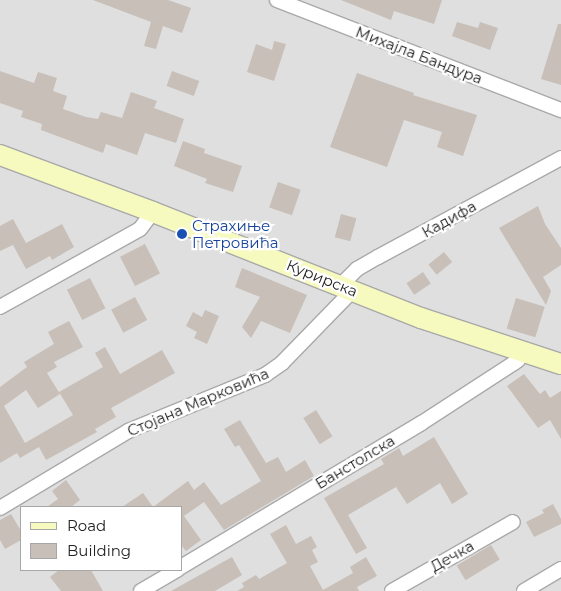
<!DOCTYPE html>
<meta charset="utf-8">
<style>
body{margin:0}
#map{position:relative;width:561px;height:591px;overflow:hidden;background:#f2efe9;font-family:Montserrat,sans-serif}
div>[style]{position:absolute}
.residential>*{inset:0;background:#e0dfdf}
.building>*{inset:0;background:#c7bfb8;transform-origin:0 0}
.roads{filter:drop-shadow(1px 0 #a9a9a9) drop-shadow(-1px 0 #a9a9a9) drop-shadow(0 1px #a9a9a9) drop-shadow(0 -1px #a9a9a9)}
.street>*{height:14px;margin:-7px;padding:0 7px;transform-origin:7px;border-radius:7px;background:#fff}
.secondary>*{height:20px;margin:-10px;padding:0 10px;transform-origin:10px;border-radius:10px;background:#f7fabf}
.dots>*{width:14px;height:14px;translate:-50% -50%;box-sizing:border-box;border:2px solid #fff;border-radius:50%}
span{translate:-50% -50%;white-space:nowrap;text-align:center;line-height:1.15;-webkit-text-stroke:4.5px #fff;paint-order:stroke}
.street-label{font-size:15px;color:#222}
.transit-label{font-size:15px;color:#164399}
.left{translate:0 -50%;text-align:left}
.legend{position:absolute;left:20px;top:506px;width:162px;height:65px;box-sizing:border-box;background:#fff;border:1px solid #a7a7a7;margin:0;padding:6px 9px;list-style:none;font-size:15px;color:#222}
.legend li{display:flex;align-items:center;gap:10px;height:25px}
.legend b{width:25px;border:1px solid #a7a7a7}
</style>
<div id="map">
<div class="residential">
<i style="clip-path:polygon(evenodd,0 0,561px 0,561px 591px,0 591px,0 0,21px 507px,181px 507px,181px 570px,21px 570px,21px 507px)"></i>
</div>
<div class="building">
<i style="clip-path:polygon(93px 0,168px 0,191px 8px,182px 33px,163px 26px,156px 49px,144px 46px,151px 22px)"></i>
<i style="clip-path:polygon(341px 0,442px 0,434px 24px,394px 11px,391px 20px)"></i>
<i style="clip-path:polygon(457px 22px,478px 28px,480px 22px,498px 28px,490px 50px,452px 36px)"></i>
<i style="clip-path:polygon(558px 24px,561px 24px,561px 85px,541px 79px)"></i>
<i style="clip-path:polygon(274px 41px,286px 44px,274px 81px,247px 72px,256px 44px,272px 50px)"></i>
<i style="clip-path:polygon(0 71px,34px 83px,38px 72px,57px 78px,53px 91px,67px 96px,63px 109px,86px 117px,98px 119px,101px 112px,122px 118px,131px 92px,157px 101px,154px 108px,184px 119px,176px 143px,145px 133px,137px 155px,106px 144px,103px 153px,41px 130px,42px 124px,21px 117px,23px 111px,0 103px)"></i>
<i style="left:172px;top:71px;width:29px;height:16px;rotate:20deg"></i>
<i style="clip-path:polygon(357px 73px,414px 93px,413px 95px,477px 115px,463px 156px,437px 147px,442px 132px,404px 120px,387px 167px,330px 147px)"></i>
<i style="clip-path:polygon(183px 141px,205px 149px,204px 153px,242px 166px,233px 192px,205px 183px,207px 179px,174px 166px)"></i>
<i style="left:278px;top:182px;width:24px;height:27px;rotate:19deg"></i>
<i style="clip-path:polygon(538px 206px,545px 224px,561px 248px,561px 265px,543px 277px,551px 291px,546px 305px,499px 228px)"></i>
<i style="left:341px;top:214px;width:16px;height:24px;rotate:15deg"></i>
<i style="clip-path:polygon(13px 219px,26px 243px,62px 224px,74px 247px,52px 260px,50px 256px,26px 269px,13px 245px,0 251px,0 226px)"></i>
<i style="left:145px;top:244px;width:33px;height:28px;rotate:63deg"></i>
<i style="left:444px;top:252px;width:13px;height:20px;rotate:51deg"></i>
<i style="clip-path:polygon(242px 268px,307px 295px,290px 333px,261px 321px,251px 338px,242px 327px,260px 297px,235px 287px)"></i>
<i style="left:423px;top:272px;width:14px;height:20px;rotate:56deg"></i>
<i style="left:90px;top:278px;width:34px;height:26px;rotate:63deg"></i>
<i style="left:135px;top:297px;width:26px;height:27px;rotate:62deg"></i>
<i style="left:516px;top:298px;width:30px;height:32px;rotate:17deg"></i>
<i style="clip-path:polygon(205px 310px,219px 316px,207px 344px,194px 338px,197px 332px,186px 326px,193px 312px,202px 317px)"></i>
<i style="clip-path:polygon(69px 321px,83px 347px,54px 362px,57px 367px,47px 373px,60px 394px,38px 408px,26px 390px,4px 406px,25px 443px,73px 415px,59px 392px,103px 367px,95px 353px,105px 347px,120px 374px,162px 350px,175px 373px,111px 408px,116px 417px,95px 429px,97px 432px,46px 460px,39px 447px,20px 458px,17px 453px,0 463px,0 387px,27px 367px,24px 362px,54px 344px,48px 332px)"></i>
<i style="clip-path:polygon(524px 374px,540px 394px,545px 390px,550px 398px,561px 391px,561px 439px,550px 420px,538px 428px,507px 386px)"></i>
<i style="left:316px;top:410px;width:31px;height:15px;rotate:58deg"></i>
<i style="clip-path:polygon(240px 420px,266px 463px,278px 457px,286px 472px,305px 460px,314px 476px,224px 530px,204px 502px,184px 516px,201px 540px,186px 551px,181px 545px,181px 507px,122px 507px,143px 493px,153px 507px,188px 481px,194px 490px,204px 482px,221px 505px,261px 481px,239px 445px,235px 447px,224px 429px)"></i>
<i style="clip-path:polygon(434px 437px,468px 494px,452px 504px,440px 483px,407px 504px,396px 487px,348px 515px,367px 548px,356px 554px,324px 498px,384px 464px,381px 459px,399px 448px,403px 456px)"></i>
<i style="clip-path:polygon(66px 480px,80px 500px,71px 507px,47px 507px,58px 499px,52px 491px)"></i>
<i style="clip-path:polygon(553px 504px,561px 519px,561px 524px,534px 537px,526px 522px,544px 513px,542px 510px)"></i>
<i style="clip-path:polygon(11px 514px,21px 531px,21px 540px,5px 549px,0 540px,0 520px)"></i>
<i style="clip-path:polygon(286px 525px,296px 544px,311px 536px,317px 547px,312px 550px,318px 562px,310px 566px,323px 590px,353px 573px,350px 567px,366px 557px,377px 576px,357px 587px,359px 591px,237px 591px,244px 587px,242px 583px,256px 575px,259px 579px,287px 563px,270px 534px)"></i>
<i style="left:491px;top:545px;width:17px;height:40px;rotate:59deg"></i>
<i style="clip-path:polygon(232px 557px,242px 575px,215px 591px,171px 591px)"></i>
<i style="clip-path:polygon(59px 570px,91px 570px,103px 591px,61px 591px,50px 577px)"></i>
</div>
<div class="roads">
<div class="street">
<i style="left:277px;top:0;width:305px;rotate:21.2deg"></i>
<i style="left:341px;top:285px;width:23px;rotate:-45deg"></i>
<i style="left:357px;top:269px;width:24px;rotate:-30deg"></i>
<i style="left:378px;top:257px;width:208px;rotate:-28.4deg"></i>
<i style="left:0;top:307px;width:160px;rotate:-29.1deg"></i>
<i style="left:140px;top:229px;width:21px;rotate:-53deg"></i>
<i style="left:0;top:508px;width:149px;rotate:-31deg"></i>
<i style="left:128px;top:431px;width:148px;rotate:-22.2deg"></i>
<i style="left:265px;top:375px;width:21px;rotate:-35deg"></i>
<i style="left:282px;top:363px;width:102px;rotate:-45.8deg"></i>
<i style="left:181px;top:567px;width:279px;rotate:-30.9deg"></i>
<i style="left:420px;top:424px;width:112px;rotate:-33deg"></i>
<i style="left:514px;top:363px;width:5px;rotate:-37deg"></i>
<i style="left:518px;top:360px;width:11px;rotate:-68deg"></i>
<i style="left:141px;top:591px;width:42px;rotate:-30.3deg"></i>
<i style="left:392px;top:591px;width:139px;rotate:-29.7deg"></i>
<i style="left:524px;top:591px;width:43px;rotate:-30.7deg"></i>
</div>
<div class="secondary">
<i style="left:0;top:155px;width:163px;rotate:20.4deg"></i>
<i style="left:153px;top:212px;width:288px;rotate:21.6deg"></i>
<i style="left:421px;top:318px;width:147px;rotate:18.2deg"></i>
</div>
</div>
<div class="dots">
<i style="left:182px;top:234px;background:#1a4fb4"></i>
</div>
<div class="street-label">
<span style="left:419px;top:55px;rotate:21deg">Михајла Бандура</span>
<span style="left:449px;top:219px;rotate:-29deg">Кадифа</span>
<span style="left:322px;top:278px;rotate:22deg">Курирска</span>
<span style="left:198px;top:402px;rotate:-23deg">Стојана Марковића</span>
<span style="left:355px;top:462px;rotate:-31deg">Банстолска</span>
<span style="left:452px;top:556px;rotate:-30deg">Дечка</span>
</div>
<div class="transit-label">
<span class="left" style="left:192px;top:234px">Страхиње<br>Петровића</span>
</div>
<ul class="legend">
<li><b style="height:6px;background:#f7fabf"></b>Road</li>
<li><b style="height:14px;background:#c7bfb8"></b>Building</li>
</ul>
</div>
